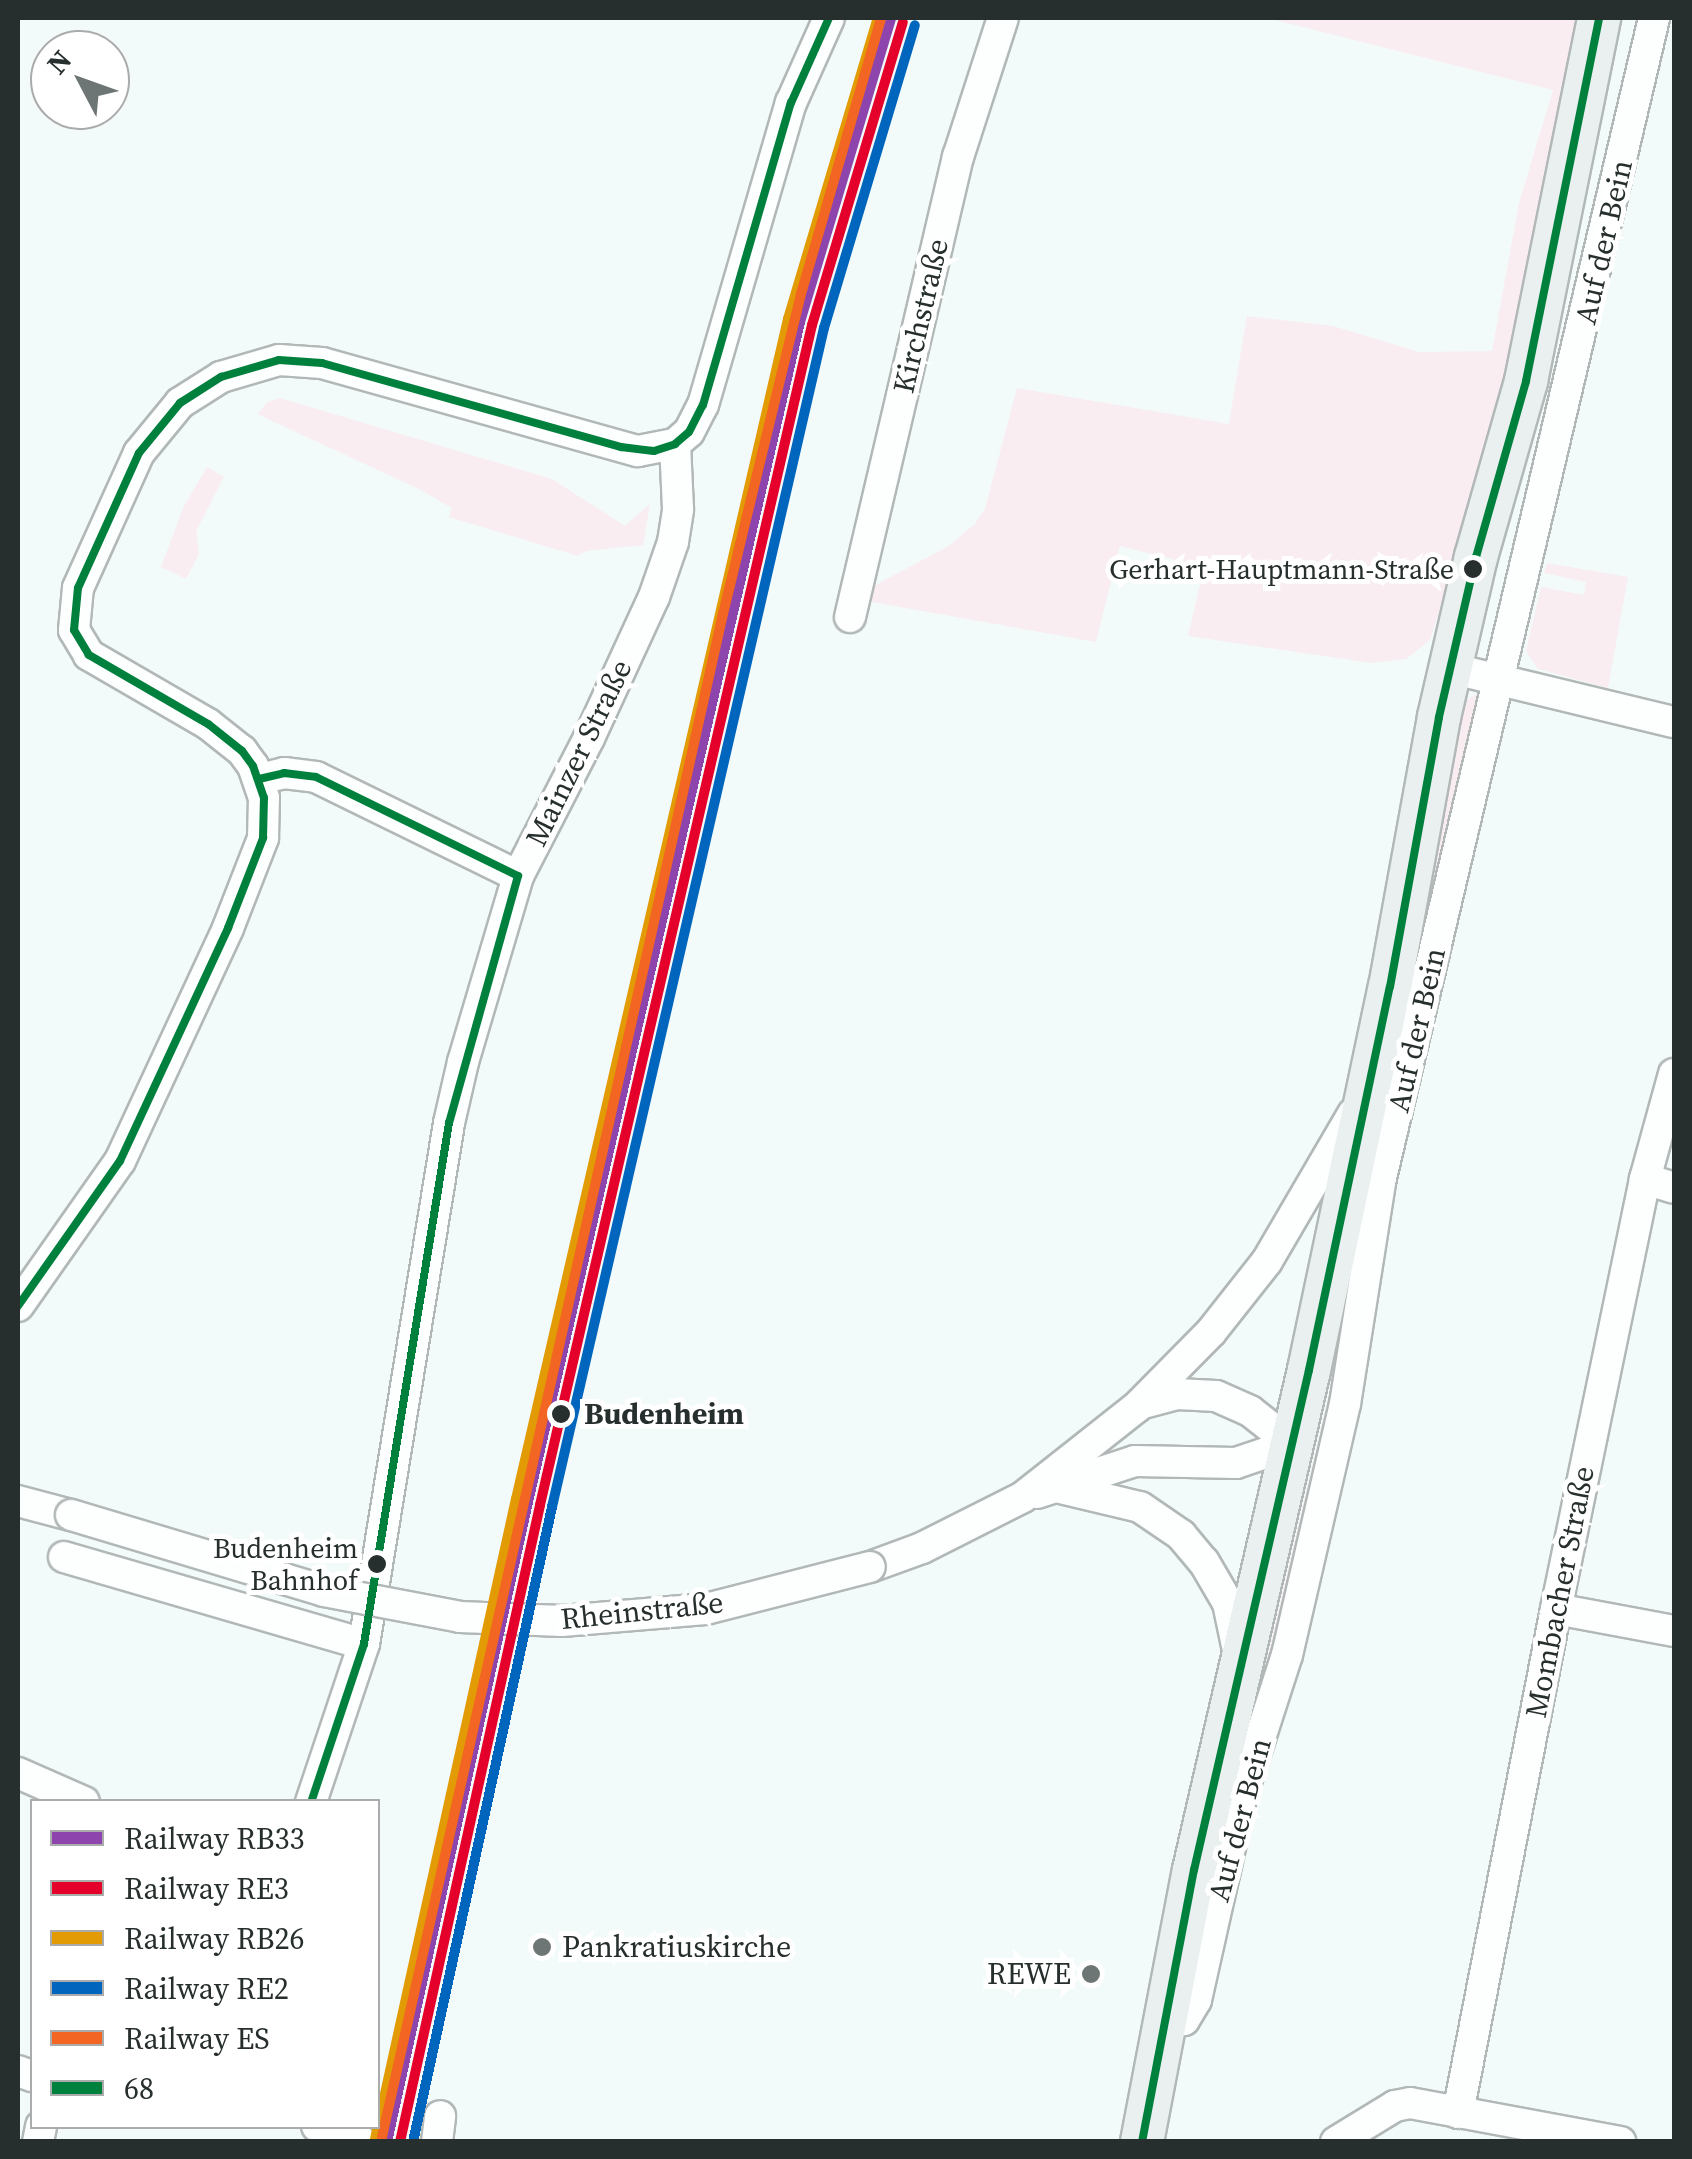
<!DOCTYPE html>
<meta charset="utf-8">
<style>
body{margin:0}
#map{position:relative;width:1692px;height:2159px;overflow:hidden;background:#f2fafa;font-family:"Source Serif 4",serif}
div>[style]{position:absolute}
.green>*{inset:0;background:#f9edf2}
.roads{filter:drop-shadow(2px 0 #b1b8b7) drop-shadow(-2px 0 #b1b8b7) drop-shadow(0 2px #b1b8b7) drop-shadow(0 -2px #b1b8b7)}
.minor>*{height:30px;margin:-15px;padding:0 15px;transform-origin:15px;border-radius:15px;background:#fdfefe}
.secondary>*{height:42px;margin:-21px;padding:0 21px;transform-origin:21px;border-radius:21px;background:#eaf0f0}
.bridges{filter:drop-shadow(2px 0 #b1b8b7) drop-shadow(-2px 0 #b1b8b7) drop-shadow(0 2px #b1b8b7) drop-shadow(0 -2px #b1b8b7)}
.minor-bridge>*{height:30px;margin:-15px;padding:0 15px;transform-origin:15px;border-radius:15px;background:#fdfefe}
.bus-1>*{height:8px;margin:-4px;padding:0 4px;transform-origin:4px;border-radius:4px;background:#00803d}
.rail-1>*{height:10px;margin:-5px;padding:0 5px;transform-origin:5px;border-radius:5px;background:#8e44ad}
.rail-2>*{height:10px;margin:-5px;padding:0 5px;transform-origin:5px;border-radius:5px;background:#e4002b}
.rail-3>*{height:10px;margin:-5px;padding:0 5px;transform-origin:5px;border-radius:5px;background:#e29a05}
.rail-4>*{height:10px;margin:-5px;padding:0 5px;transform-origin:5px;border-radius:5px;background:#0065bd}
.rail-5>*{height:10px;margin:-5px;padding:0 5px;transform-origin:5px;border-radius:5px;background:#f26522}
.dots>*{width:28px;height:28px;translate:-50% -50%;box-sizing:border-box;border:5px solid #fff;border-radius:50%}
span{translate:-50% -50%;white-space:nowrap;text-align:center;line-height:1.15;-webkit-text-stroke:10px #fff;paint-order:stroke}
.bus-label{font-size:28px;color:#272f2e}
.right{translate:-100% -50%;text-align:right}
.street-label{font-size:30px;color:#272f2e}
.stop-label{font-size:30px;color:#272f2e;font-weight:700}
.left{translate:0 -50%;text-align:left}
.poi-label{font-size:30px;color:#272f2e}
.frame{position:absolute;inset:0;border:20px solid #272f2e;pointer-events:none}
.legend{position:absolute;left:30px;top:1799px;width:350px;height:330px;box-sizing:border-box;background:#fff;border:2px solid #a9acab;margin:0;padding:12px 18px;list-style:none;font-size:30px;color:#272f2e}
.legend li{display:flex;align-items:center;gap:20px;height:50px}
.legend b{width:50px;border:2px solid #a9acab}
.north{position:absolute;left:30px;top:30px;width:100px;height:100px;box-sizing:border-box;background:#fff;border:2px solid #a9acab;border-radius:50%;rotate:311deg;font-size:28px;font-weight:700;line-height:40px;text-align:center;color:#272f2e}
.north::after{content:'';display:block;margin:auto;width:35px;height:45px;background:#6e7675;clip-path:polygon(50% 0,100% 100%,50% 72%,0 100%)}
</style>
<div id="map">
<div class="green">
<i style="clip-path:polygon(1267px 18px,1584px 18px,1497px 430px,1430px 640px,1406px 659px,1371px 663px,1188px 636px,1204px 567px,1120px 546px,1096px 642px,872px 602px,868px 589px,947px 547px,975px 524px,985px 509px,1017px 388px,1229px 424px,1247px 316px,1333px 326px,1419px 352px,1492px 351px,1519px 203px,1553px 90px)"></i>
<i style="clip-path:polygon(280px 398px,552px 479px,625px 526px,650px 504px,643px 545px,586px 551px,578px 556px,449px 517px,452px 508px,419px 489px,257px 414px,268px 402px)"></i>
<i style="clip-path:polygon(207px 467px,224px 477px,196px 531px,199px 554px,186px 579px,161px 567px,184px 506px)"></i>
<i style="clip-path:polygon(1547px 563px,1628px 577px,1608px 688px,1538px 669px,1526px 651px,1541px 587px,1584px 595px,1586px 582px,1544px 573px)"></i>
<i style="clip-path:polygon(1477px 694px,1481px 696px,1296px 1587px,1257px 1702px,1343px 1334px,1426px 868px,1464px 701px)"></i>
</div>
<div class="roads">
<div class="minor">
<i style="left:850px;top:617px;width:473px;rotate:-76.8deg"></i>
<i style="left:958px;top:157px;width:146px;rotate:-72.1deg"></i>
<i style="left:1450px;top:668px;width:230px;rotate:13.6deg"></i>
<i style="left:259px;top:779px;width:26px;rotate:-13deg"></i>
<i style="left:284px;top:773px;width:32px;rotate:7deg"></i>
<i style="left:316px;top:777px;width:225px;rotate:26.1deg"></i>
<i style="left:1645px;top:1179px;width:30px;rotate:17deg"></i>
<i style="left:18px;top:1306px;width:177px;rotate:-54.9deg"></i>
<i style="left:120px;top:1161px;width:257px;rotate:-65.1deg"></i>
<i style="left:228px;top:928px;width:97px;rotate:-68.7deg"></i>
<i style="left:263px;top:838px;width:40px;rotate:-88.6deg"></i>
<i style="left:264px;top:798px;width:34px;rotate:-109deg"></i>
<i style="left:253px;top:766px;width:19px;rotate:-126deg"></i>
<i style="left:242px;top:751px;width:43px;rotate:-141.5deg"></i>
<i style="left:208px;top:724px;width:138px;rotate:-149.9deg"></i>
<i style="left:89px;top:655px;width:29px;rotate:-121deg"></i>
<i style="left:74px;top:630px;width:42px;rotate:-84.6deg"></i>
<i style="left:78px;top:588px;width:148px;rotate:-65.7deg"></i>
<i style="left:139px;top:453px;width:65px;rotate:-50.6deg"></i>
<i style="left:180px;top:403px;width:49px;rotate:-32.4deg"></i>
<i style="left:221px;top:377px;width:60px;rotate:-16.3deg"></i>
<i style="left:279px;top:360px;width:43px;rotate:4deg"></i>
<i style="left:322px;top:363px;width:328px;rotate:15.6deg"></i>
<i style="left:638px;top:451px;width:38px;rotate:-11deg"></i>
<i style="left:675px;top:444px;width:18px;rotate:-41deg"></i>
<i style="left:689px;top:432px;width:30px;rotate:-63deg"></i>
<i style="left:703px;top:405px;width:315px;rotate:-73.8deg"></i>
<i style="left:791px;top:103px;width:93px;rotate:-65.9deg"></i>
<i style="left:1060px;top:1488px;width:82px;rotate:13.4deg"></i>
<i style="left:1140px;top:1507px;width:50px;rotate:34.3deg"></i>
<i style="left:1181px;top:1535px;width:35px;rotate:50deg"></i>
<i style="left:1204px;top:1562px;width:48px;rotate:59.7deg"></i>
<i style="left:1228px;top:1603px;width:53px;rotate:78.1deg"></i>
<i style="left:1037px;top:1493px;width:103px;rotate:-18.1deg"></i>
<i style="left:1135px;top:1461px;width:101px;rotate:1.1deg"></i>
<i style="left:1236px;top:1463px;width:59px;rotate:-18.7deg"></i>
<i style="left:1292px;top:1444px;width:53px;rotate:-141.8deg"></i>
<i style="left:1250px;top:1411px;width:37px;rotate:-156deg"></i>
<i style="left:1216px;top:1396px;width:39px;rotate:-177deg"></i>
<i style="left:1177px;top:1394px;width:34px;rotate:165deg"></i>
<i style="left:18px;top:1501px;width:55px;rotate:14.8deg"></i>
<i style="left:64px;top:1557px;width:312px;rotate:16.2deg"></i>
<i style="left:870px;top:1567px;width:55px;rotate:-20.1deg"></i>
<i style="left:922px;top:1548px;width:113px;rotate:-26.8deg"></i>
<i style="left:1023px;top:1497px;width:145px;rotate:-38.3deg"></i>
<i style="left:1137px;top:1407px;width:105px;rotate:-45.4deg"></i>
<i style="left:1211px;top:1332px;width:90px;rotate:-51.7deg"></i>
<i style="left:1267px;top:1261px;width:170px;rotate:-59.7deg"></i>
<i style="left:1556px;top:1609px;width:120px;rotate:10.6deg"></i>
<i style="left:18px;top:1773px;width:72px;rotate:23.7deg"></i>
<i style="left:311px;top:1802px;width:167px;rotate:-71.5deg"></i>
<i style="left:364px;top:1644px;width:528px;rotate:-80.73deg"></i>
<i style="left:449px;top:1123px;width:63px;rotate:-77.1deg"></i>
<i style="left:463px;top:1062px;width:194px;rotate:-73.5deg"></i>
<i style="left:518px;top:876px;width:155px;rotate:-62.8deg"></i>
<i style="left:589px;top:738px;width:155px;rotate:-65.3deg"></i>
<i style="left:654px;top:597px;width:58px;rotate:-70.9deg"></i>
<i style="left:673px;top:542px;width:33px;rotate:-81deg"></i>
<i style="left:678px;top:509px;width:65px;rotate:-92.6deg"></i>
<i style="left:1163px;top:2023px;width:21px;rotate:-8deg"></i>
<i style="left:1184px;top:2020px;width:23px;rotate:-59deg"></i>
<i style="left:1196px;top:2000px;width:211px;rotate:-77.4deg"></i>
<i style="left:1242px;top:1794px;width:146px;rotate:-72.1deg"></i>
<i style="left:1287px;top:1655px;width:258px;rotate:-77deg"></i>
<i style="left:1345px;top:1404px;width:225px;rotate:-81deg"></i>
<i style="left:1380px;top:1182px;width:1196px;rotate:-76.75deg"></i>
<i style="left:18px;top:2071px;width:15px;rotate:20deg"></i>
<i style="left:1458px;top:2113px;width:513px;rotate:-79deg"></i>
<i style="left:1556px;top:1609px;width:439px;rotate:-78.3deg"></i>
<i style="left:1645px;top:1179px;width:109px;rotate:-74.6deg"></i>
<i style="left:317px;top:2126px;width:43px;rotate:16.3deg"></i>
<i style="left:38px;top:2142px;width:16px;rotate:-79deg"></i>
<i style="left:437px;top:2142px;width:26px;rotate:-83deg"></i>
<i style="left:1336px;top:2142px;width:69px;rotate:-31.4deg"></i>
<i style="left:1395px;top:2106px;width:15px;rotate:-11deg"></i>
<i style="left:1410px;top:2103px;width:214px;rotate:10.5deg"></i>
</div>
<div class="secondary">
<i style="left:1142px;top:2142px;width:277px;rotate:-79.2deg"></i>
<i style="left:1194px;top:1870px;width:513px;rotate:-77.05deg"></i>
<i style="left:1309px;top:1370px;width:391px;rotate:-78.1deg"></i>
<i style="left:1390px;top:987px;width:274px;rotate:-79.7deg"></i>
<i style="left:1439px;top:717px;width:164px;rotate:-77deg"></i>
<i style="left:1476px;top:557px;width:183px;rotate:-74.1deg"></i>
<i style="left:1526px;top:381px;width:370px;rotate:-78.6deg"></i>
</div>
</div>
<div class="bridges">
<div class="minor-bridge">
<i style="left:71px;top:1515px;width:264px;rotate:16.7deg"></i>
<i style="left:324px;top:1591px;width:138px;rotate:10.8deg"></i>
<i style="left:460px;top:1617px;width:102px;rotate:2.2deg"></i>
<i style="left:562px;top:1621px;width:144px;rotate:-4.8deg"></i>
<i style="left:706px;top:1609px;width:169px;rotate:-14.4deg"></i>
</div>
</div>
<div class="bus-1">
<i style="left:89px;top:655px;width:29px;rotate:-121deg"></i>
<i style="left:74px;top:630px;width:42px;rotate:-84.6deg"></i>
<i style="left:78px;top:588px;width:148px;rotate:-65.7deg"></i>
<i style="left:139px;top:453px;width:65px;rotate:-50.6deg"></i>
<i style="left:180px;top:403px;width:49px;rotate:-32.4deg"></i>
<i style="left:221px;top:377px;width:60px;rotate:-16.3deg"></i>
<i style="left:279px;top:360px;width:43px;rotate:4deg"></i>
<i style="left:322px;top:363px;width:311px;rotate:15.7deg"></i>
<i style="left:621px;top:447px;width:33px;rotate:7deg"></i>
<i style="left:654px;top:451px;width:22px;rotate:-18deg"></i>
<i style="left:675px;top:444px;width:18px;rotate:-41deg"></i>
<i style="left:689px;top:432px;width:30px;rotate:-63deg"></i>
<i style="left:703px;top:405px;width:315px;rotate:-73.8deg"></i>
<i style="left:791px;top:103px;width:93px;rotate:-65.9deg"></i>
<i style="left:259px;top:779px;width:26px;rotate:-13deg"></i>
<i style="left:284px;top:773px;width:32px;rotate:7deg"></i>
<i style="left:316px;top:777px;width:225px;rotate:26.1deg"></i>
<i style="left:518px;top:876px;width:256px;rotate:105.6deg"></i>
<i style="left:449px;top:1123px;width:528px;rotate:99.27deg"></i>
<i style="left:364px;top:1644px;width:167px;rotate:108.5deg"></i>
<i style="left:18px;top:1306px;width:177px;rotate:-54.9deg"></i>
<i style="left:120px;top:1161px;width:257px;rotate:-65.1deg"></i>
<i style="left:228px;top:928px;width:97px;rotate:-68.7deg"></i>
<i style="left:263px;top:838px;width:40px;rotate:-88.6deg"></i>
<i style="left:264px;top:798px;width:34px;rotate:-109deg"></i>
<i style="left:253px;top:766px;width:19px;rotate:-126deg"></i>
<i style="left:242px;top:751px;width:43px;rotate:-141.5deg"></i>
<i style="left:208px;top:724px;width:138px;rotate:-149.9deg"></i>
<i style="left:1142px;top:2142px;width:277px;rotate:-79.2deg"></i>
<i style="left:1194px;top:1870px;width:513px;rotate:-77.05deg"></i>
<i style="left:1309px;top:1370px;width:391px;rotate:-78.1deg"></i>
<i style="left:1390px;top:987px;width:274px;rotate:-79.7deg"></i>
<i style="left:1439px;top:717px;width:164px;rotate:-77deg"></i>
<i style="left:1476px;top:557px;width:183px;rotate:-74.1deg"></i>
<i style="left:1526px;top:381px;width:370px;rotate:-78.6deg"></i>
</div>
<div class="rail-1">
<i style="left:387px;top:2142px;width:655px;rotate:-77.58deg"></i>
<i style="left:528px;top:1502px;width:1211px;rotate:-77.02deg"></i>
<i style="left:800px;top:322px;width:317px;rotate:-73.3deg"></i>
</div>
<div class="rail-2">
<i style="left:400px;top:2142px;width:652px;rotate:-77.6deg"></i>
<i style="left:540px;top:1505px;width:1211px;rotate:-77.02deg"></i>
<i style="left:812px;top:325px;width:316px;rotate:-73.3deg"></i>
</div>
<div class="rail-3">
<i style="left:375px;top:2139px;width:655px;rotate:-77.58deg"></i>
<i style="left:516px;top:1499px;width:1211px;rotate:-77.02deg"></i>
<i style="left:788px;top:319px;width:314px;rotate:-73.4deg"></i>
</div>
<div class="rail-4">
<i style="left:413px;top:2142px;width:650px;rotate:-77.65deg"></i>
<i style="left:552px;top:1507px;width:1210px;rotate:-77.01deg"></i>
<i style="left:824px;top:328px;width:316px;rotate:-73.3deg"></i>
</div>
<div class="rail-5">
<i style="left:382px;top:2137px;width:1561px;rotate:-77.38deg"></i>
<i style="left:723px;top:614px;width:329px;rotate:-76.3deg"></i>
<i style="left:801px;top:294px;width:287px;rotate:-73.8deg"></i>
</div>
<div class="dots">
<i style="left:1473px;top:569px;background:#272f2e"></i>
<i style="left:561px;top:1414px;background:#272f2e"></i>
<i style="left:377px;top:1564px;background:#272f2e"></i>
<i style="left:542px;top:1947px;background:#6e7675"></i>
<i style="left:1091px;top:1974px;background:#6e7675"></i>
</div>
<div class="bus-label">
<span class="right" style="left:1454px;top:569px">Gerhart-Hauptmann-Straße</span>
<span class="right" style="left:358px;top:1564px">Budenheim<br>Bahnhof</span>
</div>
<div class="street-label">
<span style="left:1604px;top:242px;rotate:-77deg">Auf der Bein</span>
<span style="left:921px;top:316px;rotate:-77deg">Kirchstraße</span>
<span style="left:579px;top:753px;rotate:-64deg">Mainzer Straße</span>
<span style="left:1417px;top:1030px;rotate:-77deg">Auf der Bein</span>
<span style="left:1560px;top:1592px;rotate:-79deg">Mombacher Straße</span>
<span style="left:642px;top:1611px;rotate:-6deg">Rheinstraße</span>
<span style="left:1240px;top:1820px;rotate:-75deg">Auf der Bein</span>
</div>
<div class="stop-label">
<span class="left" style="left:584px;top:1414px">Budenheim</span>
</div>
<div class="poi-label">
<span class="left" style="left:562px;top:1947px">Pankratiuskirche</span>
<span class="right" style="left:1071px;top:1974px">REWE</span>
</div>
<div class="frame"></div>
<ul class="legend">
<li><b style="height:12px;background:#8e44ad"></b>Railway RB33</li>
<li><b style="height:12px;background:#e4002b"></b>Railway RE3</li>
<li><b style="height:12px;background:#e29a05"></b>Railway RB26</li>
<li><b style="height:12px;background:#0065bd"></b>Railway RE2</li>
<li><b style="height:12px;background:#f26522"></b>Railway ES</li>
<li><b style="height:12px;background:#00803d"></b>68</li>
</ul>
<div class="north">N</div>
</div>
